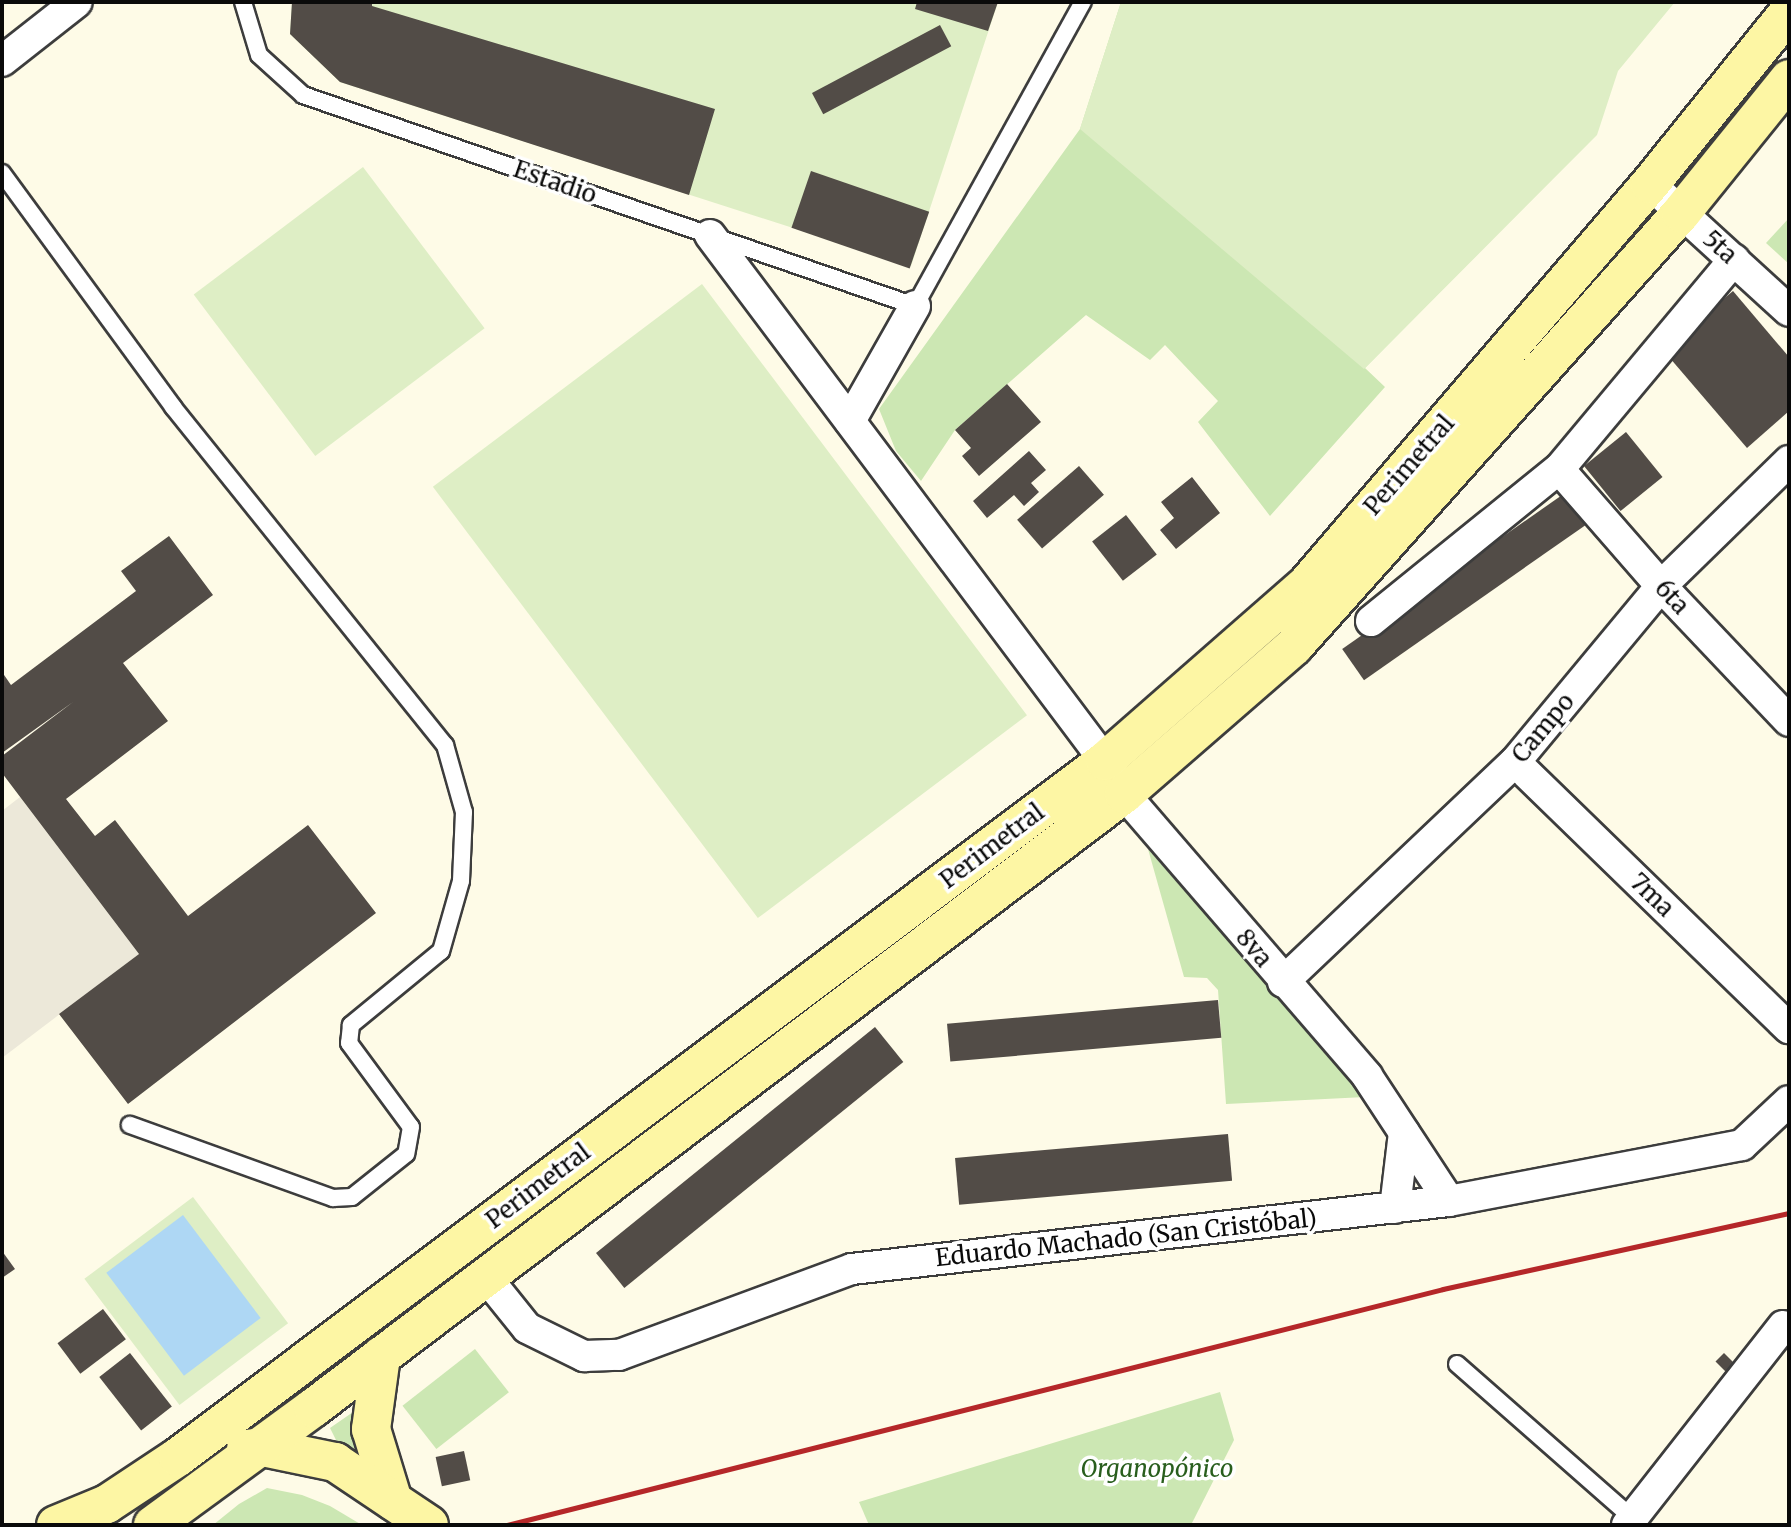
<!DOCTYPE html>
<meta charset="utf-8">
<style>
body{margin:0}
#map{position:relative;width:1791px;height:1527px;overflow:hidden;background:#fefbe7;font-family:Merriweather,serif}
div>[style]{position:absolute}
.green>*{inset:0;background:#cce7b3;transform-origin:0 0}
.pitch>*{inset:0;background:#deeec5;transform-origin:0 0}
.plaza>*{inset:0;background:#ece8d9}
.water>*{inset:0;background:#aed7f4;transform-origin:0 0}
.building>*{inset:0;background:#524c47;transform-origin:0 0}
.roads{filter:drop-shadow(2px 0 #3d3d3d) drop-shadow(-2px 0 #3d3d3d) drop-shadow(0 2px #3d3d3d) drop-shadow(0 -2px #3d3d3d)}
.lane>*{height:16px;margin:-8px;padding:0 8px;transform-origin:8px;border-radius:8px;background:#fff}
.street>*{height:30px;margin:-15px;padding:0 15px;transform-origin:15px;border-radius:15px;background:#fff}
.secondary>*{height:38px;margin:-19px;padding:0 19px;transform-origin:19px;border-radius:19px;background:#fdf6a4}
.rail>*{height:5px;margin:-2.5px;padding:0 2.5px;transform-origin:2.5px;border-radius:2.5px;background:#b52729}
span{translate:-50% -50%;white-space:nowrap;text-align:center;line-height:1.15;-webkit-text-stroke:7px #fff;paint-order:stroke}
.street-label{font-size:24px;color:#0a0a0a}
.park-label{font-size:24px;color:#295e1d;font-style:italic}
.frame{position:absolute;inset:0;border:4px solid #0a0a0a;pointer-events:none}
</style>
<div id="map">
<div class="green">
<i style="clip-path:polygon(1121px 2px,1527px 204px,1365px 368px,1385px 387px,1270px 516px,1198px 422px,1218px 401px,1165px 345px,1150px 360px,1086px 315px,955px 430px,921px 481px,896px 451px,879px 409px,1080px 129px)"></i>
<i style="clip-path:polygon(1789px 218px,1789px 264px,1766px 243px)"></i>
<i style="clip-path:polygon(1148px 849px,1365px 1097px,1226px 1104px,1218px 990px,1207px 978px,1184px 977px)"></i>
<i style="left:475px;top:1349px;width:55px;height:92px;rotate:52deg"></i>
<i style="clip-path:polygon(1220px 1392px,1234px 1440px,1191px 1525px,869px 1525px,859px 1502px)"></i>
<i style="clip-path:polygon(356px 1410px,355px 1445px,362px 1465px,341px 1450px,330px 1428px)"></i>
<i style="clip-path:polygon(267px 1488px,302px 1495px,330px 1506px,362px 1525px,213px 1525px,239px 1504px)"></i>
</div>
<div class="pitch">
<i style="clip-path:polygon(292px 2px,998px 2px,911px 266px,340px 82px,290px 34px)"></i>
<i style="clip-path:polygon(1121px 2px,1675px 2px,1618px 71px,1597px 135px,1364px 369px,1080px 129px)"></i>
<i style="left:363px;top:167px;width:202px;height:212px;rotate:53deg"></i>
<i style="left:702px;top:284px;width:540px;height:337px;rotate:53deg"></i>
<i style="left:193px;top:1197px;width:158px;height:136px;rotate:53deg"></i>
</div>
<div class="plaza">
<i style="clip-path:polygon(20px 797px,139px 954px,2px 1058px,2px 811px)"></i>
</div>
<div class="water">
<i style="left:183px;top:1215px;width:129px;height:96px;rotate:53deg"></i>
</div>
<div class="building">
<i style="clip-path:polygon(292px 2px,372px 2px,372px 6px,715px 109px,689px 195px,340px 82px,290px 34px)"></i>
<i style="clip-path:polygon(917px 2px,998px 2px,988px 31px,915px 9px)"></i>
<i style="left:940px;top:25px;width:24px;height:145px;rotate:62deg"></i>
<i style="left:811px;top:171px;width:125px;height:60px;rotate:19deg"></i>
<i style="clip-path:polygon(1733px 291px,1789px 357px,1789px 411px,1747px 448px,1663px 350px)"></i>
<i style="clip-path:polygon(1007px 384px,1041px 422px,979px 476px,962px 456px,971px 448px,955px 430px)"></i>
<i style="left:1626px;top:432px;width:58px;height:54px;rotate:51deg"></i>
<i style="clip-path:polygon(1029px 451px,1046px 470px,1031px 483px,1039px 492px,1024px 506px,1014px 495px,987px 518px,973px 501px)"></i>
<i style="left:1079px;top:466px;width:38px;height:82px;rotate:49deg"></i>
<i style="clip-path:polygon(1192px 477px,1220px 513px,1176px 549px,1160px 530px,1174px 518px,1161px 502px)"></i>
<i style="left:1565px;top:493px;width:38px;height:272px;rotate:55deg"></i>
<i style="left:1126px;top:515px;width:50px;height:43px;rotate:52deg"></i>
<i style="clip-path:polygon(169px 536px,213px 595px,123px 663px,168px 721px,66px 799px,95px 836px,115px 820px,188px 916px,308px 825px,376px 913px,128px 1104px,59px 1014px,139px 954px,2px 773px,2px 756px,73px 702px,2px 753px,2px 672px,11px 685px,136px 591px,121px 571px)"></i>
<i style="left:1218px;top:1000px;width:38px;height:272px;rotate:85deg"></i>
<i style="left:875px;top:1027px;width:45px;height:359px;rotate:51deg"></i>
<i style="left:1228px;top:1134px;width:47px;height:274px;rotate:85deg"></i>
<i style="clip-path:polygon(2px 1251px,15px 1269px,2px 1278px)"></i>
<i style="left:103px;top:1309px;width:38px;height:57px;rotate:53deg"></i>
<i style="left:130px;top:1353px;width:68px;height:39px;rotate:52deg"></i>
<i style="left:1724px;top:1353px;width:18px;height:12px;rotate:45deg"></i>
<i style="left:464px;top:1451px;width:30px;height:29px;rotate:78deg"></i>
</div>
<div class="roads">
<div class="lane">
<i style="left:243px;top:2px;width:55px;rotate:73.2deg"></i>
<i style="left:259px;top:55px;width:59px;rotate:42.3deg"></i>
<i style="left:303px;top:95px;width:647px;rotate:19.02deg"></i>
<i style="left:915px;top:306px;width:347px;rotate:-61.1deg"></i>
<i style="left:2px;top:173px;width:290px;rotate:53.8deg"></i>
<i style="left:173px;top:407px;width:434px;rotate:51.2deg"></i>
<i style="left:445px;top:745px;width:70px;rotate:74.2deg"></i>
<i style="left:464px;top:812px;width:69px;rotate:92.5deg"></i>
<i style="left:461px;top:881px;width:73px;rotate:105.9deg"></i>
<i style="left:441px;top:951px;width:117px;rotate:140.6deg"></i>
<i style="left:351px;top:1025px;width:18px;rotate:96deg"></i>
<i style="left:349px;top:1043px;width:104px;rotate:53.6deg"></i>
<i style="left:411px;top:1127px;width:27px;rotate:100deg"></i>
<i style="left:406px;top:1154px;width:69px;rotate:141.5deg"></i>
<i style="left:352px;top:1197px;width:19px;rotate:177deg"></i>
<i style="left:333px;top:1198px;width:216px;rotate:-160.2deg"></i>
<i style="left:1457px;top:1364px;width:233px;rotate:41.3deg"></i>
</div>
<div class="street">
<i style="left:2px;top:61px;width:95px;rotate:-38.2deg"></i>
<i style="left:1650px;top:184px;width:188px;rotate:42.4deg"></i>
<i style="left:710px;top:235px;width:658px;rotate:53.1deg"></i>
<i style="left:1105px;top:761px;width:38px;rotate:60deg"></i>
<i style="left:1124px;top:794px;width:372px;rotate:49.2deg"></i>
<i style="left:1367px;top:1076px;width:149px;rotate:56.7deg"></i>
<i style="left:850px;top:421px;width:132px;rotate:-60.5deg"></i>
<i style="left:1559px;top:469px;width:155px;rotate:48.9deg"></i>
<i style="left:1661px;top:586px;width:186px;rotate:46.5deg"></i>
<i style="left:1371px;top:621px;width:242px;rotate:-39deg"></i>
<i style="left:1559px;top:469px;width:273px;rotate:-50.1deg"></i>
<i style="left:1515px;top:762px;width:382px;rotate:44.2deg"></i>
<i style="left:1283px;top:982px;width:320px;rotate:-43.5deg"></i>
<i style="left:1515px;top:762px;width:229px;rotate:-50.3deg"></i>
<i style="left:1661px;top:586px;width:179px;rotate:-44.3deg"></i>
<i style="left:1395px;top:1208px;width:76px;rotate:-83.2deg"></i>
<i style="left:486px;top:1277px;width:65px;rotate:51.2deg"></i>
<i style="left:527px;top:1328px;width:64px;rotate:26.2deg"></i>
<i style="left:584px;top:1356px;width:35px;rotate:-2deg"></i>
<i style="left:619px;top:1355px;width:248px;rotate:-20.3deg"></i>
<i style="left:852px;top:1269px;width:601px;rotate:-6.5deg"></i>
<i style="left:1449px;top:1201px;width:298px;rotate:-10.8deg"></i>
<i style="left:1742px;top:1145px;width:64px;rotate:-43.1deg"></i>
<i style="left:1627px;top:1525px;width:253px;rotate:-51.9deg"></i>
</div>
<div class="secondary">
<i style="left:381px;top:1356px;width:74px;rotate:97.8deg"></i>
<i style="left:371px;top:1429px;width:75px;rotate:73deg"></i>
<i style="left:246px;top:1449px;width:16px;rotate:-7deg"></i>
<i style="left:262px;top:1447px;width:75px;rotate:11.6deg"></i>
<i style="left:335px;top:1462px;width:113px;rotate:33.8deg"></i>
<i style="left:56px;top:1525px;width:55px;rotate:-22.4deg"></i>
<i style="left:107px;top:1504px;width:85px;rotate:-33.5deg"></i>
<i style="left:178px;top:1457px;width:1159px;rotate:-36.9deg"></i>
<i style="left:1105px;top:761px;width:269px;rotate:-41.2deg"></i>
<i style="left:1307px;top:584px;width:527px;rotate:-49.39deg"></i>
<i style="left:1650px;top:184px;width:221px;rotate:-51.1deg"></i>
<i style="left:153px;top:1525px;width:198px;rotate:-36.2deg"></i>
<i style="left:313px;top:1408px;width:1017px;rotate:-37.13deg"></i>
<i style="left:1124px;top:794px;width:225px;rotate:-41deg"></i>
<i style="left:1294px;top:646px;width:581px;rotate:-48.21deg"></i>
<i style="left:1681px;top:213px;width:172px;rotate:-51.1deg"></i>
</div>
</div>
<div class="rail">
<i style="left:507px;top:1525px;width:965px;rotate:-14.15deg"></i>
<i style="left:1443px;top:1289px;width:354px;rotate:-12.4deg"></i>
</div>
<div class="street-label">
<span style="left:555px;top:182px;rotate:19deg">Estadio</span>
<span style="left:1720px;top:247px;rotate:42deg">5ta</span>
<span style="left:1409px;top:465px;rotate:-49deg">Perimetral</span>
<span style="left:1672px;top:597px;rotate:47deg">6ta</span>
<span style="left:1543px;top:728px;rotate:-50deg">Campo</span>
<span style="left:992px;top:846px;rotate:-37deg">Perimetral</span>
<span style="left:1652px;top:895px;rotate:44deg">7ma</span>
<span style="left:1254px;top:948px;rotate:50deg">8va</span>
<span style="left:538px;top:1186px;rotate:-37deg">Perimetral</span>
<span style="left:1126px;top:1238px;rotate:-6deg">Eduardo Machado (San Cristóbal)</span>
</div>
<div class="park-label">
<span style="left:1157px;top:1469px">Organopónico</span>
</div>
<div class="frame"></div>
</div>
